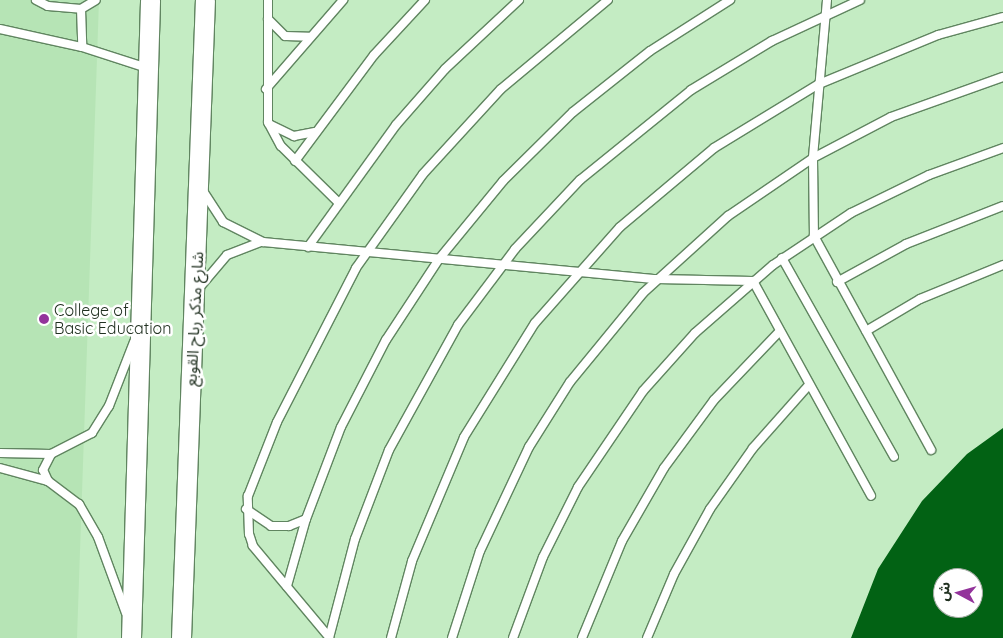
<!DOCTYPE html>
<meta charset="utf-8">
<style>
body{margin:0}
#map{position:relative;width:1003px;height:638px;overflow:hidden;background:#c4ecc3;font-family:Quicksand,"Noto Sans Arabic",sans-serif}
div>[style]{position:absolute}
.built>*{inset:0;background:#b6e4b5}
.building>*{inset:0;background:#026214}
.roads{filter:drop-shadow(1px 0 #608560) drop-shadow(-1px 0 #608560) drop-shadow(0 1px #608560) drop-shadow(0 -1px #608560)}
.service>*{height:8px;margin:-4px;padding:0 4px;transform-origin:4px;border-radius:4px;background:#fff}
.tertiary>*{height:19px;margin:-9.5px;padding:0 9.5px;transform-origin:9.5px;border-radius:9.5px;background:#fff}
.dots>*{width:14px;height:14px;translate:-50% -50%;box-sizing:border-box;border:2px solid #fff;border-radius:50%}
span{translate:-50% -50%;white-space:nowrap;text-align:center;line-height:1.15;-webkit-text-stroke:5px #fff;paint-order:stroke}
.poi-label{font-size:16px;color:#213121}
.left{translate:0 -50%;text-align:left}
.street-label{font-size:16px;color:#213121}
.north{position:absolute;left:933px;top:568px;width:50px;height:50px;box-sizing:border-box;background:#fff;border:1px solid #a6ada6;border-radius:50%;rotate:276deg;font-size:14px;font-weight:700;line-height:20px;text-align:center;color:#213121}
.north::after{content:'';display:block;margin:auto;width:18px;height:22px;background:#93339b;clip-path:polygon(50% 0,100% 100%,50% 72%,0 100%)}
</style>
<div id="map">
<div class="built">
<i style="clip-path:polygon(0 0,99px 0,77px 638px,0 638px)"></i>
</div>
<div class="building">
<i style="clip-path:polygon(evenodd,1003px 428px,1003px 638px,851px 638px,878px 569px,922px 501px,967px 454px,1003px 428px,943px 578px,973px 578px,973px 608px,943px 608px,943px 578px)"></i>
</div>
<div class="roads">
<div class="service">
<i style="left:36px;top:0;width:13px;rotate:27deg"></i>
<i style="left:48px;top:6px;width:33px;rotate:5deg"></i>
<i style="left:81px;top:9px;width:17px;rotate:-31deg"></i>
<i style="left:268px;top:0;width:122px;rotate:90deg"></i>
<i style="left:268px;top:122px;width:27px;rotate:62deg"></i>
<i style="left:281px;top:146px;width:80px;rotate:44.5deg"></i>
<i style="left:827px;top:0;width:159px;rotate:95.1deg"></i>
<i style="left:813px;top:158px;width:78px;rotate:89.3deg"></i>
<i style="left:814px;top:236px;width:244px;rotate:61.3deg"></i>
<i style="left:81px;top:9px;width:38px;rotate:88deg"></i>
<i style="left:268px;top:19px;width:24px;rotate:45deg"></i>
<i style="left:285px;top:36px;width:24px;rotate:2deg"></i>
<i style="left:0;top:29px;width:84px;rotate:12.4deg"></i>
<i style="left:82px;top:47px;width:68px;rotate:17.9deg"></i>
<i style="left:266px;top:89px;width:118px;rotate:-49.1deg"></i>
<i style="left:269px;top:124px;width:28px;rotate:26deg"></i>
<i style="left:294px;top:136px;width:21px;rotate:-11deg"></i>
<i style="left:295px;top:161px;width:132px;rotate:-53.3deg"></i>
<i style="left:374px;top:55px;width:75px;rotate:-47.2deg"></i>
<i style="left:203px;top:191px;width:37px;rotate:57deg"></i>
<i style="left:223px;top:222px;width:45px;rotate:26.6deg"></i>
<i style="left:263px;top:242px;width:395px;rotate:5.4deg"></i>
<i style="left:656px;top:279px;width:97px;rotate:1.2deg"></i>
<i style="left:753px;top:281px;width:245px;rotate:61.2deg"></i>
<i style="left:308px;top:247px;width:150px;rotate:-54.2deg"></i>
<i style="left:396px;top:125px;width:74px;rotate:-48.8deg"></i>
<i style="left:445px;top:69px;width:101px;rotate:-43deg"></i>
<i style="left:782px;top:258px;width:228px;rotate:60.6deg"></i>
<i style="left:837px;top:282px;width:79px;rotate:-28.8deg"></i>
<i style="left:906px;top:244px;width:104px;rotate:-21.4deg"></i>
<i style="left:200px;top:287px;width:42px;rotate:-49.8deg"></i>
<i style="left:227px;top:255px;width:36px;rotate:-21deg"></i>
<i style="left:866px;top:331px;width:63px;rotate:-30.7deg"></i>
<i style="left:920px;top:299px;width:90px;rotate:-22.3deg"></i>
<i style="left:0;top:453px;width:51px;rotate:1.1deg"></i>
<i style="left:51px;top:454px;width:46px;rotate:-27.1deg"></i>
<i style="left:92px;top:433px;width:32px;rotate:-58deg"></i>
<i style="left:109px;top:406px;width:69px;rotate:-68.7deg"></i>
<i style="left:0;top:468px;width:50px;rotate:15.2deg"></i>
<i style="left:48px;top:481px;width:39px;rotate:37deg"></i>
<i style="left:79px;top:504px;width:38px;rotate:60deg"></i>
<i style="left:98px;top:537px;width:81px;rotate:69.8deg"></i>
<i style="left:48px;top:481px;width:12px;rotate:-114deg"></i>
<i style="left:43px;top:470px;width:18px;rotate:-63deg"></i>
<i style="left:246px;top:509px;width:30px;rotate:34deg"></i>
<i style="left:271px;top:526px;width:18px"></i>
<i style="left:289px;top:526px;width:18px;rotate:-22deg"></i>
<i style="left:287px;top:586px;width:70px;rotate:-74.2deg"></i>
<i style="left:306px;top:519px;width:98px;rotate:-69.2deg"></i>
<i style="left:341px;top:427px;width:98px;rotate:-62.7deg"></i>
<i style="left:386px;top:340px;width:97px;rotate:-56.8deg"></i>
<i style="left:439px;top:259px;width:101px;rotate:-50.6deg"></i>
<i style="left:503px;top:181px;width:98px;rotate:-44.6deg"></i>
<i style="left:573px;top:112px;width:98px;rotate:-38.4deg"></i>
<i style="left:650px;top:51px;width:95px;rotate:-32.5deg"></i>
<i style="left:329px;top:637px;width:119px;rotate:-129.9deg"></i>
<i style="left:253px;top:546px;width:13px;rotate:-108deg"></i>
<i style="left:249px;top:534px;width:38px;rotate:-92deg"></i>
<i style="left:248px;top:496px;width:79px;rotate:-68.6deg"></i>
<i style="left:277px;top:422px;width:173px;rotate:-62.8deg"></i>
<i style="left:356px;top:268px;width:115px;rotate:-54.5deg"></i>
<i style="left:423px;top:174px;width:115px;rotate:-47.5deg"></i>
<i style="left:501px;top:89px;width:139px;rotate:-39.8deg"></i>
<i style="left:329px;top:638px;width:102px;rotate:-75.3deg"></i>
<i style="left:355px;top:539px;width:95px;rotate:-69.1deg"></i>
<i style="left:389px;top:450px;width:143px;rotate:-61.1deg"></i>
<i style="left:458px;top:325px;width:95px;rotate:-53.1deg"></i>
<i style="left:515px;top:249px;width:95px;rotate:-46.7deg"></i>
<i style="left:580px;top:180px;width:143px;rotate:-39deg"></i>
<i style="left:691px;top:90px;width:95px;rotate:-31.2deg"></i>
<i style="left:772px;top:41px;width:97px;rotate:-25deg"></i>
<i style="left:391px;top:638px;width:80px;rotate:-74.7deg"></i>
<i style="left:412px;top:561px;width:134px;rotate:-67.2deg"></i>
<i style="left:464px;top:437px;width:134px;rotate:-58.1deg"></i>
<i style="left:535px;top:323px;width:128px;rotate:-48.5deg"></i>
<i style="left:620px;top:227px;width:123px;rotate:-40deg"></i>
<i style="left:714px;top:148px;width:123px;rotate:-31.4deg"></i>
<i style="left:819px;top:84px;width:129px;rotate:-22.4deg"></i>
<i style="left:938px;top:35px;width:67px;rotate:-15.5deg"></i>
<i style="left:452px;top:638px;width:91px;rotate:-72.2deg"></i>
<i style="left:480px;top:551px;width:115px;rotate:-64.8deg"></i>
<i style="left:529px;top:447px;width:77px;rotate:-57.8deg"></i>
<i style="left:570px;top:382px;width:115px;rotate:-50.6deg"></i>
<i style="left:643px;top:293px;width:115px;rotate:-42.2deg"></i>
<i style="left:728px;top:216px;width:103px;rotate:-34.3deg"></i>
<i style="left:813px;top:158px;width:88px;rotate:-27.7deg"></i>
<i style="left:891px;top:117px;width:119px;rotate:-19.7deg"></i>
<i style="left:513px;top:638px;width:86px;rotate:-69.7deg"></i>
<i style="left:543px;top:557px;width:78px;rotate:-63.4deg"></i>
<i style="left:578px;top:487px;width:116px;rotate:-55.9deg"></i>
<i style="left:643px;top:391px;width:78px;rotate:-48.1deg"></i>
<i style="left:695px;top:333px;width:103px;rotate:-41.1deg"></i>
<i style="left:773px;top:265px;width:94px;rotate:-33.7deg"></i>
<i style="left:851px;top:213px;width:87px;rotate:-26deg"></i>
<i style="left:929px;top:175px;width:79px;rotate:-20deg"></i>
<i style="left:582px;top:638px;width:105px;rotate:-67.6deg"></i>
<i style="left:622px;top:541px;width:84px;rotate:-60.1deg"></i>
<i style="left:664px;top:468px;width:84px;rotate:-53.7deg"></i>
<i style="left:714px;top:400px;width:95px;rotate:-46.3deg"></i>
<i style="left:647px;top:638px;width:69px;rotate:-67.1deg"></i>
<i style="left:674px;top:574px;width:74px;rotate:-61deg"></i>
<i style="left:710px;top:509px;width:75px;rotate:-54.8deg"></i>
<i style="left:753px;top:448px;width:84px;rotate:-48.4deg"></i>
</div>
<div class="tertiary">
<i style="left:131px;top:638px;width:638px;rotate:-88.29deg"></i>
<i style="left:181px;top:638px;width:638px;rotate:-87.85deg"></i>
</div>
</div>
<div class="dots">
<i style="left:44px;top:319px;background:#93339b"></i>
</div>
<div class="poi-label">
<span class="left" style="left:54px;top:319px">College of<br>Basic Education</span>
</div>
<div class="street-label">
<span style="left:194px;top:319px;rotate:-87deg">شارع مذكر رباح القوبع</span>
</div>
<div class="north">ش</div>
</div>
